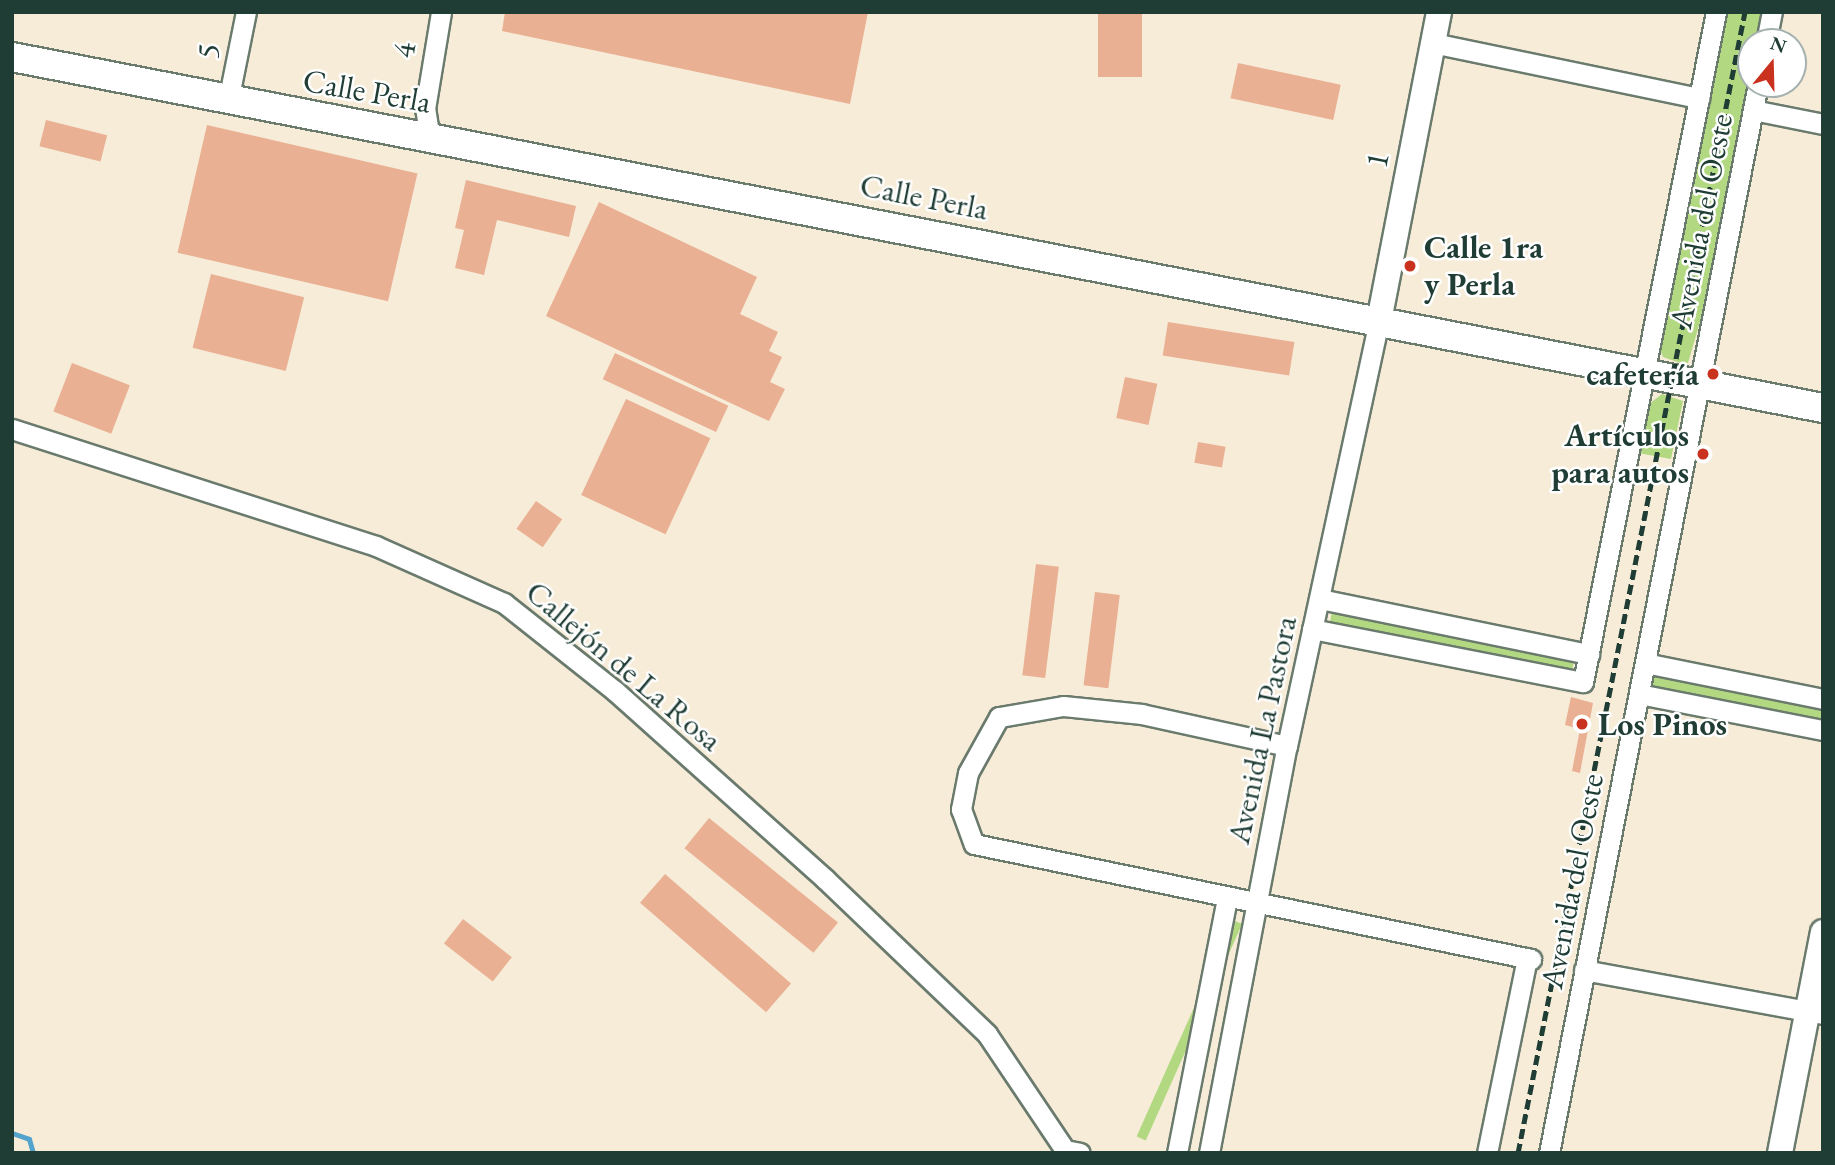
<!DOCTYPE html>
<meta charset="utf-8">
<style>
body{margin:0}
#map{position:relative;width:1835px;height:1165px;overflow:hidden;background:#f6ecd8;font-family:"EB Garamond",serif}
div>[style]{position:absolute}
.green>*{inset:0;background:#b2d882;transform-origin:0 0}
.stream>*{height:5px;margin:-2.5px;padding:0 2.5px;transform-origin:2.5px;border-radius:2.5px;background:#53a3cd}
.building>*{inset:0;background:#eab093;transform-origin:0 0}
.roads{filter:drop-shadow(2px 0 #6a7a6d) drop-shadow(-2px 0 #6a7a6d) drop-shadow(0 2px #6a7a6d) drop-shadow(0 -2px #6a7a6d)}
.minor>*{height:19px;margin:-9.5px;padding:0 9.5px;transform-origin:9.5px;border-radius:9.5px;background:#fff}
.tertiary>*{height:24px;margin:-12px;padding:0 12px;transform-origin:12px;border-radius:12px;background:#fff}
.secondary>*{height:28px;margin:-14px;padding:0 14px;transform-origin:14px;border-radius:14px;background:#fff}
.rail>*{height:5px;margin-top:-2.5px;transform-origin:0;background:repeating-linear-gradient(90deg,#1f3d34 0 10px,transparent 0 15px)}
.dots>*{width:19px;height:19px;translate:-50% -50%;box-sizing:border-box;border:4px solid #fff;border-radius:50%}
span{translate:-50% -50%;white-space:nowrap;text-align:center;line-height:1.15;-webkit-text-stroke:5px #fff;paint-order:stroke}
.street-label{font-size:32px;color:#1f3d34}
.poi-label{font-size:32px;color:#1f3d34;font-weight:700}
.left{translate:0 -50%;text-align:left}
.right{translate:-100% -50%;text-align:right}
.frame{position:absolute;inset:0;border:14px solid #1f3d34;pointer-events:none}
.north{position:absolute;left:1737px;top:28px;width:70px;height:70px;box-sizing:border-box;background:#fff;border:2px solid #a5b1ae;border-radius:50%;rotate:19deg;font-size:19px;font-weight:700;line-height:28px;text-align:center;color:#1f3d34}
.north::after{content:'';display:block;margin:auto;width:24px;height:32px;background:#c8321e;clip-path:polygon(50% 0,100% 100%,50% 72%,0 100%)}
</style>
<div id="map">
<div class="green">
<i style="clip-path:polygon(1721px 12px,1763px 12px,1757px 42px,1751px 42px,1751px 71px,1700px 322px,1688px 363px,1680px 363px,1663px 357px,1660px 349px)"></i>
<i style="clip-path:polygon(1662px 394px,1683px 401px,1671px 459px,1638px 453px,1649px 404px)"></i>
<i style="left:1332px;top:612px;width:247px;height:12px;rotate:12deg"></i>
<i style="left:1650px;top:675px;width:177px;height:11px;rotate:11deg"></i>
<i style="left:1233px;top:920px;width:10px;height:237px;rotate:24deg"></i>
</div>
<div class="stream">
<i style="left:12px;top:1133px;width:18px;rotate:19deg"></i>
<i style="left:29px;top:1139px;width:15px;rotate:74deg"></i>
</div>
<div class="building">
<i style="clip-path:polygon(505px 12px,868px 12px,850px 104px,502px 31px)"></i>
<i style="left:1098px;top:12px;width:44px;height:65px"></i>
<i style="left:1238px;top:63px;width:105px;height:36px;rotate:12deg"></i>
<i style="left:46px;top:120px;width:63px;height:27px;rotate:14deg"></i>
<i style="left:207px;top:125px;width:216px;height:131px;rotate:13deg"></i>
<i style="clip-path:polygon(466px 180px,576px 206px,569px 237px,497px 220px,484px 275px,455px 268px,464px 230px,455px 228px)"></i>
<i style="clip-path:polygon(599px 202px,757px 277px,740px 314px,778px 332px,769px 351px,782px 357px,770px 382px,785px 389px,769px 421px,546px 316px)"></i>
<i style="left:211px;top:274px;width:96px;height:76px;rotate:14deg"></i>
<i style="left:1168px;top:322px;width:128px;height:34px;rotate:9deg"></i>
<i style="left:615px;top:353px;width:125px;height:29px;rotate:25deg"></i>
<i style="left:72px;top:363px;width:62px;height:52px;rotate:21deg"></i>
<i style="left:1125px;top:377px;width:33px;height:42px;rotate:12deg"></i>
<i style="left:626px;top:399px;width:93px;height:106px;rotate:25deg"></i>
<i style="left:1198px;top:442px;width:28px;height:21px;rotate:10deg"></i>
<i style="left:536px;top:501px;width:32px;height:34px;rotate:35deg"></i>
<i style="left:1036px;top:564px;width:23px;height:112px;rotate:7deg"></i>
<i style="left:1095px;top:592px;width:25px;height:94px;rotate:7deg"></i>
<i style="clip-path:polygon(1571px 697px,1593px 703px,1580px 773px,1572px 771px,1580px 729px,1565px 725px)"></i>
<i style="left:709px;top:818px;width:166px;height:39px;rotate:39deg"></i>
<i style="left:665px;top:874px;width:167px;height:38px;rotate:41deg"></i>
<i style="left:463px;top:919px;width:62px;height:31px;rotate:38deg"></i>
</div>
<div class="roads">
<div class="minor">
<i style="left:1766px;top:42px;width:31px;rotate:-79deg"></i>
<i style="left:1433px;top:43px;width:272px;rotate:11.7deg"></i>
<i style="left:228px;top:101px;width:91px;rotate:-78.6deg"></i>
<i style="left:1753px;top:110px;width:71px;rotate:11.3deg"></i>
<i style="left:430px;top:139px;width:30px;rotate:-99deg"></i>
<i style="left:425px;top:109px;width:98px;rotate:-80.6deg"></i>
<i style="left:12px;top:429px;width:382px;rotate:17.8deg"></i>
<i style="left:376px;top:546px;width:140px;rotate:24deg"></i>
<i style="left:504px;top:603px;width:142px;rotate:38.4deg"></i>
<i style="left:615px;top:691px;width:282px;rotate:41.8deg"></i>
<i style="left:825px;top:879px;width:224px;rotate:43.7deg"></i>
<i style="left:987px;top:1034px;width:140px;rotate:56.1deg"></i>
<i style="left:1065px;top:1150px;width:15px;rotate:11deg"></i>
<i style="left:1320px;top:599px;width:275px;rotate:11.6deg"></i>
<i style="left:1312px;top:629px;width:276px;rotate:11.1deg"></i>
<i style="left:1583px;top:682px;width:683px;rotate:-78.77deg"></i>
<i style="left:1645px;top:663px;width:182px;rotate:11.4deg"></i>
<i style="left:1639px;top:694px;width:187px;rotate:11.1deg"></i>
<i style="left:1287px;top:746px;width:148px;rotate:-167.6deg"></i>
<i style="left:1142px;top:714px;width:79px;rotate:-174.2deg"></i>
<i style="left:1063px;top:706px;width:65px;rotate:170.2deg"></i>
<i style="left:999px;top:717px;width:64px;rotate:119deg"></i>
<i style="left:968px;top:773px;width:37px;rotate:101deg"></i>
<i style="left:961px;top:809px;width:37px;rotate:70deg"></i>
<i style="left:974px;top:844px;width:569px;rotate:11.67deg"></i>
<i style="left:1584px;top:970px;width:243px;rotate:10.4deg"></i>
<i style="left:1177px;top:1153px;width:260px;rotate:-78.9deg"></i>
<i style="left:1209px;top:1153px;width:414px;rotate:-79.2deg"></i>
<i style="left:1287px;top:746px;width:435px;rotate:-77.8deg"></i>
<i style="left:1487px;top:1153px;width:199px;rotate:-78.4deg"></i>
<i style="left:1549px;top:1153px;width:1089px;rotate:-78.94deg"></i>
</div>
<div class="tertiary">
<i style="left:1379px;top:321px;width:315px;rotate:-79deg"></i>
<i style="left:1780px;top:1153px;width:225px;rotate:-79deg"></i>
</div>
<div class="secondary">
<i style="left:12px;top:57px;width:1845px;rotate:10.97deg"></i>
</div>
</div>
<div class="rail">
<i style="left:1518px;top:1153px;width:1163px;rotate:-78.75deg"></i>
</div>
<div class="dots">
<i style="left:1410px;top:266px;background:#c8321e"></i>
<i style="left:1713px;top:374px;background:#c8321e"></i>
<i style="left:1703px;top:454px;background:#c8321e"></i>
<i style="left:1582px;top:724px;background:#c8321e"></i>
</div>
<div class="street-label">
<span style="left:404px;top:50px;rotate:-80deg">4</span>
<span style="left:208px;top:51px;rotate:-79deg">5</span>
<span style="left:367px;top:91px;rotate:10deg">Calle Perla</span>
<span style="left:1377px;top:160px;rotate:-79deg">1</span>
<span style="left:924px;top:197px;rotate:11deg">Calle Perla</span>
<span style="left:1701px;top:221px;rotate:-79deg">Avenida del Oeste</span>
<span style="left:624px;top:666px;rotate:40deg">Callejón de La Rosa</span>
<span style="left:1262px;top:730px;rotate:-78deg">Avenida La Pastora</span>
<span style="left:1572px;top:881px;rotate:-79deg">Avenida del Oeste</span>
</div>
<div class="poi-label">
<span class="left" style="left:1424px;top:266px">Calle 1ra<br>y Perla</span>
<span class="right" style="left:1699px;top:374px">cafetería</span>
<span class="right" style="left:1689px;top:454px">Artículos<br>para autos</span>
<span class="left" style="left:1598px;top:724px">Los Pinos</span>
</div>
<div class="frame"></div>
<div class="north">N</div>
</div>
